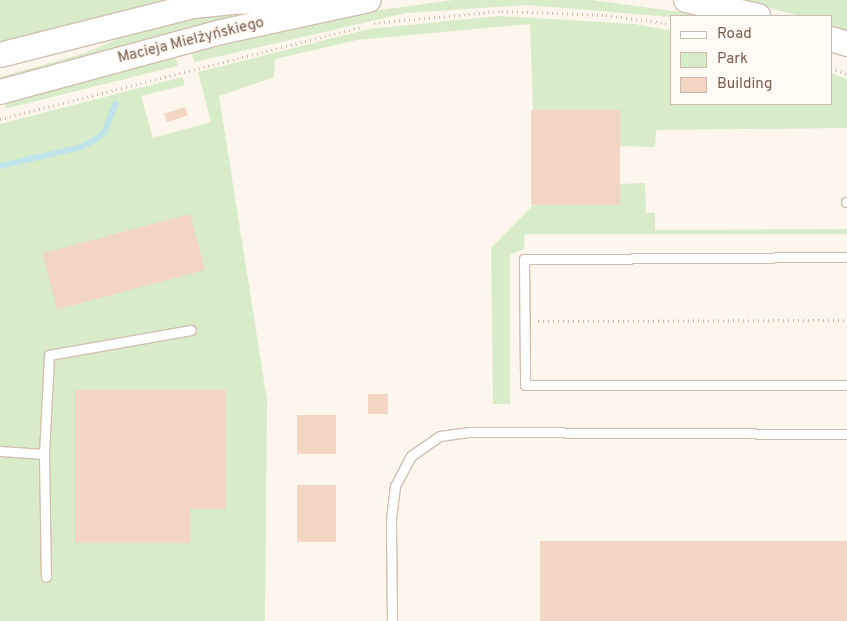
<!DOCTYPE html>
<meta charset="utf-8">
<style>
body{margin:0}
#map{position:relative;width:847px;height:621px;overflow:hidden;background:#fdf6ec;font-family:Overpass,sans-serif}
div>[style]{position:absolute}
.green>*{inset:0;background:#d8ecc9;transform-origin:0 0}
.stream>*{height:6px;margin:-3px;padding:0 3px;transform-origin:3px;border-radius:3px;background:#bfe3e8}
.building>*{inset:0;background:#f3d5c3;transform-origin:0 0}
.path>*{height:3px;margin-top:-1.5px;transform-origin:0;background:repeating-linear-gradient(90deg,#d9b8a5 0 1px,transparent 0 5px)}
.roads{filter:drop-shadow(1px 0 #d1beb0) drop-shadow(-1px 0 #d1beb0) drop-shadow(0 1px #d1beb0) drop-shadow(0 -1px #d1beb0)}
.lane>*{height:9px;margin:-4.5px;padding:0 4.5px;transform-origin:4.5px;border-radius:4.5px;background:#fff}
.secondary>*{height:24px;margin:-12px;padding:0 12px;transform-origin:12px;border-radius:12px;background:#fff}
span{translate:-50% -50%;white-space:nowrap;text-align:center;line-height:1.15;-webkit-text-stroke:4.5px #fffaf3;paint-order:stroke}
.street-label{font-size:15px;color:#7a5c4d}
.legend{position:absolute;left:670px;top:15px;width:162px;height:90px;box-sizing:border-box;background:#fffaf3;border:1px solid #cabbb1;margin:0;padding:6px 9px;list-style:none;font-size:15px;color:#7a5c4d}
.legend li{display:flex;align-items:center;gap:10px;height:25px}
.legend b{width:25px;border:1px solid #cabbb1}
</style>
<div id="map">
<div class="green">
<i style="clip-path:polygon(0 0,175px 0,0 45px)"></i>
<i style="clip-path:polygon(454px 0,592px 0,709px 16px,671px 17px,527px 5px,406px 13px,194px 62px,192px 53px,350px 14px)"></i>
<i style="clip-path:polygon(741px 0,847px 0,847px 32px,831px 27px,831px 16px,800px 16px)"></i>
<i style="clip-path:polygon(242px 15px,242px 16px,0 81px,0 77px,85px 53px,129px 34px,205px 16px)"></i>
<i style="clip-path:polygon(499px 16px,635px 24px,671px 31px,671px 104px,831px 104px,831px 73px,847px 79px,847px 128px,656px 130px,655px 147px,620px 146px,620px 110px,533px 110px,530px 24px,357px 40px,275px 59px,274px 77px,219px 96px,267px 400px,265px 621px,0 621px,0 124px,182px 77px,185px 85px,141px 96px,153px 138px,211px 122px,198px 72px,369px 29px)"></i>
<i style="left:176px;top:58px;width:8px;height:177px;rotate:76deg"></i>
<i style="clip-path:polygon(645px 183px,646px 213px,655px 213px,655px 230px,847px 229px,847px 234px,525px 234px,524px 249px,510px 255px,510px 404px,493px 404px,491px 248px,533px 205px,620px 205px,620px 184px)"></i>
</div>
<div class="stream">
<i style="left:0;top:166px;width:83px;rotate:-13.2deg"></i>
<i style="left:81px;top:147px;width:16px;rotate:-27deg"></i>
<i style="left:95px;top:140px;width:11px;rotate:-38deg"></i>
<i style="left:104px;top:133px;width:31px;rotate:-69deg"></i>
</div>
<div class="building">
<i style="left:185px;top:107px;width:9px;height:22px;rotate:72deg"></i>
<i style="left:531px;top:110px;width:89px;height:95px"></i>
<i style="left:190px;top:214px;width:58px;height:153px;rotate:75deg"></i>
<i style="clip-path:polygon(75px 390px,226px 390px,226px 509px,190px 509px,190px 543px,75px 543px)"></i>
<i style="left:368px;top:394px;width:20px;height:20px"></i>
<i style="left:297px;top:415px;width:39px;height:39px"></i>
<i style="left:336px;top:485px;width:57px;height:39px;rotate:90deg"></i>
<i style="left:540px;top:541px;width:307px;height:80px"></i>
</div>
<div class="path">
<i style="left:374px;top:23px;width:129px;rotate:-5.4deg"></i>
<i style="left:502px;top:11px;width:104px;rotate:2.2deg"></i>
<i style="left:606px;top:15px;width:66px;rotate:7.9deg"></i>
<i style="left:831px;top:68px;width:17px;rotate:21deg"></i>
<i style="left:0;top:119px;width:372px;rotate:-14.3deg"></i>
<i style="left:538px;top:321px;width:309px;rotate:-0.2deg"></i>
</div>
<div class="roads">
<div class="lane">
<i style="left:846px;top:202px;width:1px"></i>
<i style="left:847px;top:257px;width:323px;rotate:179.6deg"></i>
<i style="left:524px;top:259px;width:126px;rotate:89.5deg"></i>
<i style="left:525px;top:385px;width:322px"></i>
<i style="left:0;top:451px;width:44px;rotate:3.9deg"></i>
<i style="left:44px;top:454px;width:99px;rotate:-87.1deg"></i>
<i style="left:49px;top:355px;width:144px;rotate:-10deg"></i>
<i style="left:44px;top:454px;width:123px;rotate:89.1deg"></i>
<i style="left:392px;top:621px;width:102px;rotate:-90.6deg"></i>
<i style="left:391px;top:519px;width:33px;rotate:-83deg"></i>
<i style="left:395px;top:486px;width:34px;rotate:-62deg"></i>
<i style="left:411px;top:456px;width:35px;rotate:-35deg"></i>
<i style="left:440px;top:436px;width:28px;rotate:-8deg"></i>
<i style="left:468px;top:432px;width:379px;rotate:0.3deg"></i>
</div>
<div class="secondary">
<i style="left:686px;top:0;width:74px;rotate:12.5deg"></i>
<i style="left:831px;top:39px;width:17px;rotate:17deg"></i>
<i style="left:0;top:55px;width:200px;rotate:-14.2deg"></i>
<i style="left:194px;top:6px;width:36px;rotate:-6deg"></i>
<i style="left:230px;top:2px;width:83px;rotate:-1.4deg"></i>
<i style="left:0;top:92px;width:229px;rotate:-15.2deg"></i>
<i style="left:221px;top:32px;width:151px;rotate:-12.2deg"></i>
</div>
</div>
<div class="street-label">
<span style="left:191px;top:41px;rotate:-14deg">Macieja Mielżyńskiego</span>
</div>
<ul class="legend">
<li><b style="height:6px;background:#fff"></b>Road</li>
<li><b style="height:14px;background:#d8ecc9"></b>Park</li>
<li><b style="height:14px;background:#f3d5c3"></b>Building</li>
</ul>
</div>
